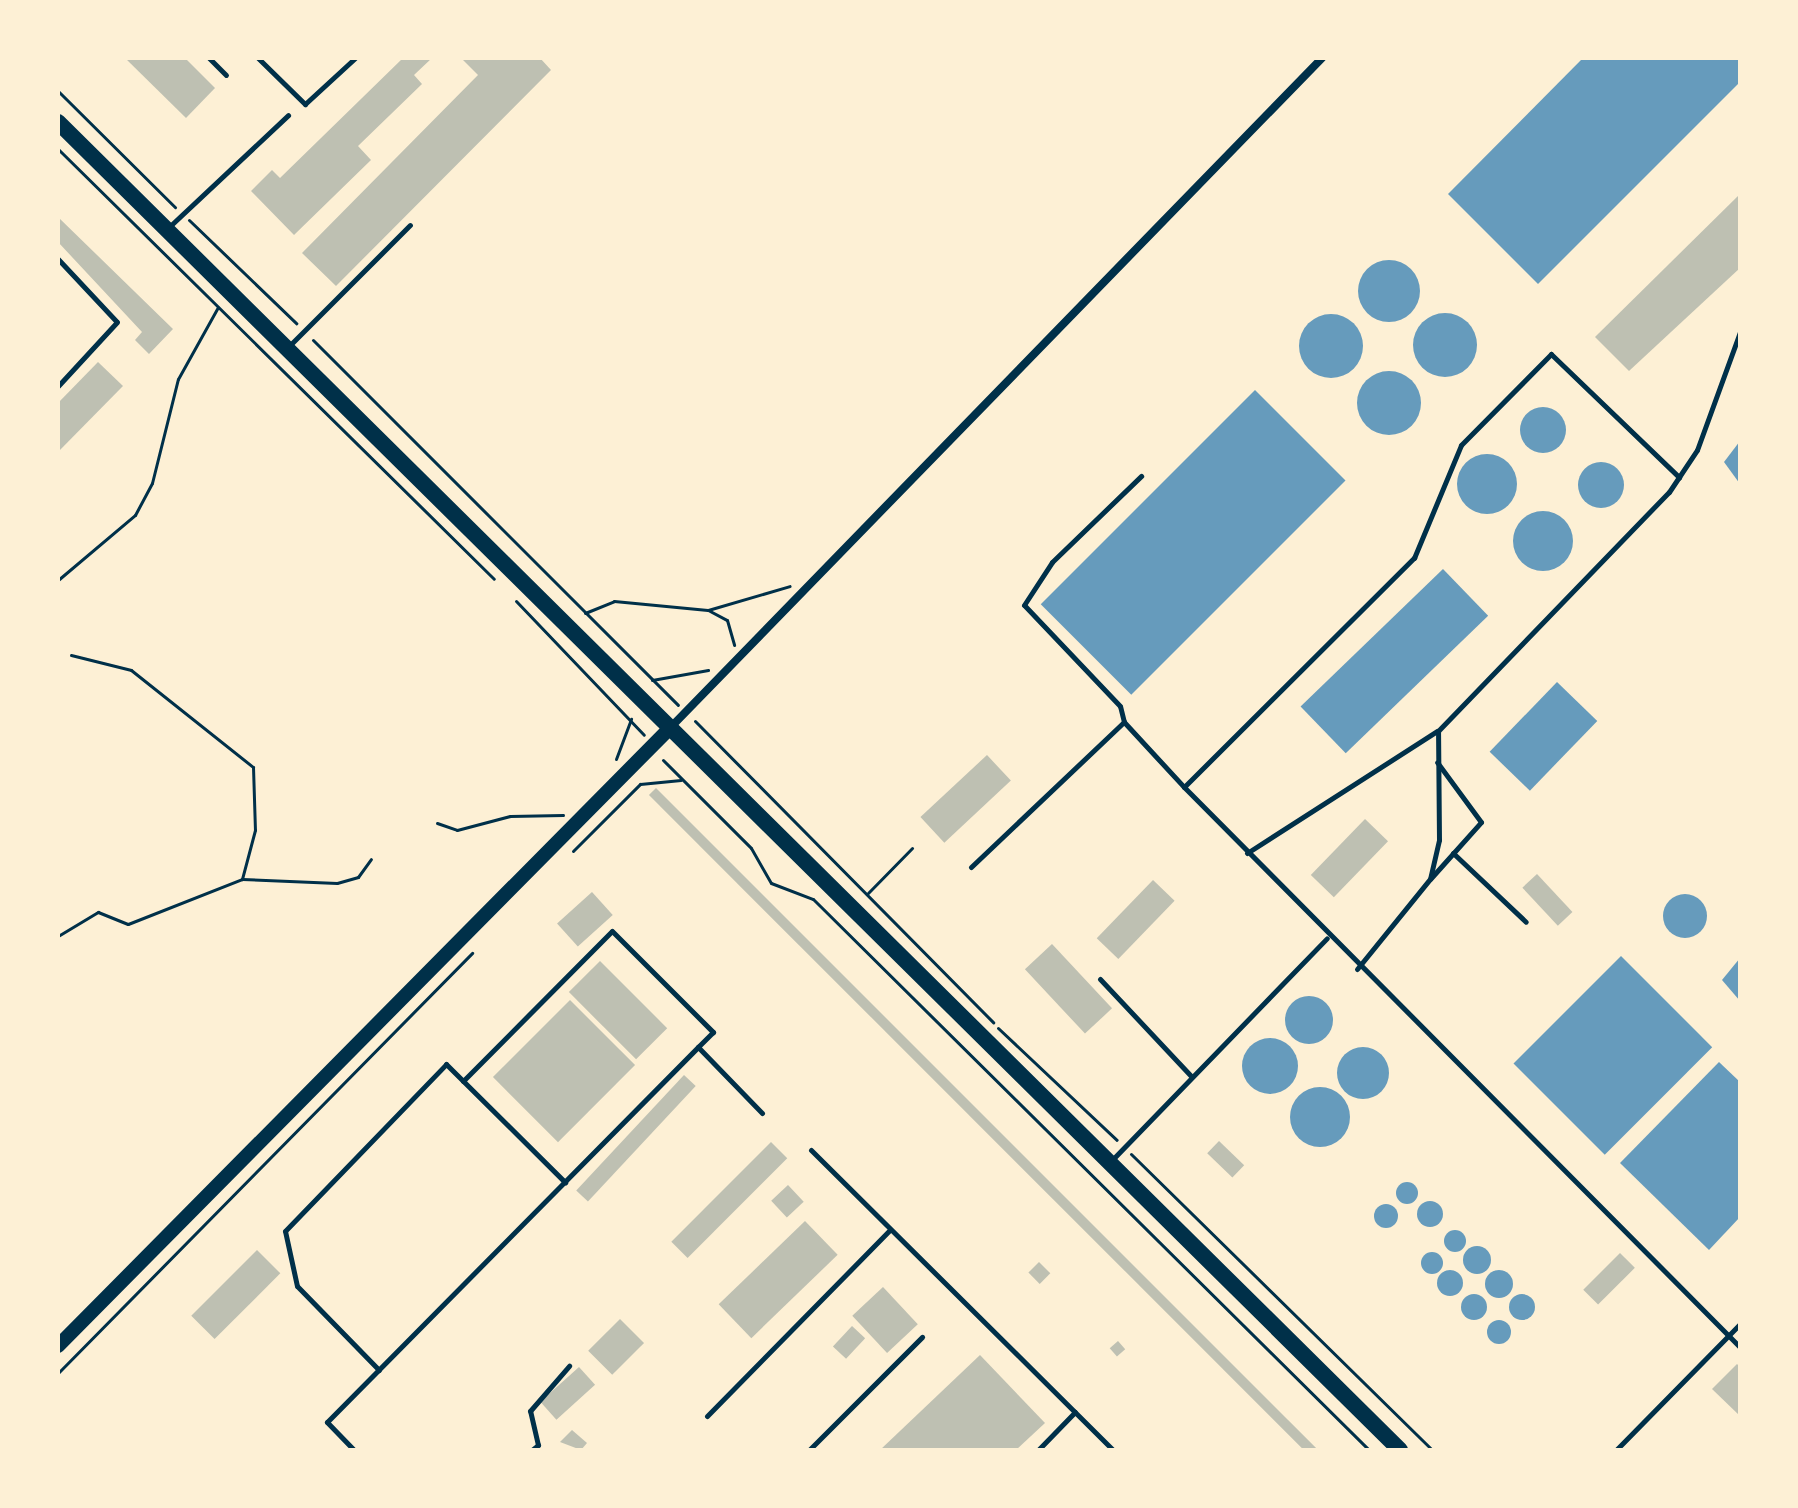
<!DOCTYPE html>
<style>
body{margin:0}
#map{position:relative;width:1798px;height:1508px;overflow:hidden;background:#fdf0d5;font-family:"Roboto Condensed",sans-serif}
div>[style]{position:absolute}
.water>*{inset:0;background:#669bbc;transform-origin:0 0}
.round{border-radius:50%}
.building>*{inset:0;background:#bec0b2;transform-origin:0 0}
.path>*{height:3px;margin:-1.5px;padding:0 1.5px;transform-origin:1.5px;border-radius:1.5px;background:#003049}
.service>*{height:5px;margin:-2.5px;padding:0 2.5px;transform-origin:2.5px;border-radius:2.5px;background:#003049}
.minor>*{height:8px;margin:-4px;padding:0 4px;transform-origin:4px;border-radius:4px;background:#003049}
.tertiary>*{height:14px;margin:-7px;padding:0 7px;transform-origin:7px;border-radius:7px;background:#003049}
.secondary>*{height:16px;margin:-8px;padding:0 8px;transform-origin:8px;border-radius:8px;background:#003049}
span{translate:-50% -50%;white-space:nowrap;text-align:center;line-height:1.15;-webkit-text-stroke:6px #fdf0d5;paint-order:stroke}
.frame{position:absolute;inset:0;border:60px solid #fdf0d5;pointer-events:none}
</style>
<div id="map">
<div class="water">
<i style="clip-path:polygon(1583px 58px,1740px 58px,1740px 82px,1538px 284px,1448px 194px)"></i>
<i class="round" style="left:1358px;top:260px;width:62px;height:62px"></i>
<i class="round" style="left:1413px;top:313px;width:64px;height:64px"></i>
<i class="round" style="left:1299px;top:314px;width:64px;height:64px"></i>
<i class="round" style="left:1357px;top:371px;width:64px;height:64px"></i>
<i style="left:1255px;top:390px;width:128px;height:303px;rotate:45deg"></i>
<i class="round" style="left:1520px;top:407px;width:46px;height:46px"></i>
<i style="clip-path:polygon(1740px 441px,1740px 484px,1724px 462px)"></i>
<i class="round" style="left:1457px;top:454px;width:60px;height:60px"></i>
<i class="round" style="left:1578px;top:462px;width:46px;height:46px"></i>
<i class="round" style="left:1513px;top:511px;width:60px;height:60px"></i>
<i style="left:1443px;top:569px;width:65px;height:198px;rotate:46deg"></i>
<i style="left:1557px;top:682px;width:56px;height:97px;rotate:44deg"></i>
<i class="round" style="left:1663px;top:894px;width:44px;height:44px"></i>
<i style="left:1621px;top:956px;width:129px;height:152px;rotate:45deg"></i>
<i style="clip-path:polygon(1740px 958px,1740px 1001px,1722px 980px)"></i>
<i class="round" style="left:1285px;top:996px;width:48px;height:48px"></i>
<i class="round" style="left:1242px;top:1038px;width:56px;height:56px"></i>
<i class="round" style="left:1337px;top:1047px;width:52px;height:52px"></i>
<i style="clip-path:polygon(1719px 1062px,1740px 1082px,1740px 1217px,1709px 1250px,1620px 1163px)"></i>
<i class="round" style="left:1290px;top:1087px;width:60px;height:60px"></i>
<i class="round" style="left:1396px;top:1182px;width:22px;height:22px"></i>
<i class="round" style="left:1417px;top:1201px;width:26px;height:26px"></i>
<i class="round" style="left:1374px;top:1204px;width:24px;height:24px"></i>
<i class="round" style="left:1444px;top:1230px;width:22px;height:22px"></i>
<i class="round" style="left:1463px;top:1246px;width:28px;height:28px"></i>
<i class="round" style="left:1421px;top:1252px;width:22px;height:22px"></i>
<i class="round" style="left:1485px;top:1270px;width:28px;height:28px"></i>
<i class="round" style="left:1437px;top:1270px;width:26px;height:26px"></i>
<i class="round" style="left:1509px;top:1294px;width:26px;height:26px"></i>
<i class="round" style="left:1461px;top:1294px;width:26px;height:26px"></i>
<i class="round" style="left:1487px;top:1320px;width:24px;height:24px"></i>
</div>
<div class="building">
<i style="clip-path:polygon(125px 58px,185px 58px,215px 88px,186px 118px)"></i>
<i style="clip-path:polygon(403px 58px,432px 58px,414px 75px,422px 84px,358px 146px,371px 160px,294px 235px,251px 191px,272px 170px,280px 178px)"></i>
<i style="clip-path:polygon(461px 58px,540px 58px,551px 70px,336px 286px,302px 253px,478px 75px)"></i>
<i style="clip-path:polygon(1740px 194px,1740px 268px,1629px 371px,1595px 337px)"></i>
<i style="clip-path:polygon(58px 217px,173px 329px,149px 354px,135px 340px,142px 332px,58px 242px)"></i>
<i style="clip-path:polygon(98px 362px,123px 386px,58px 452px,58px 403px)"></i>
<i style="left:987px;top:755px;width:35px;height:91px;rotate:47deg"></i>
<i style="left:656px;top:788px;width:942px;height:10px;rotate:45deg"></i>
<i style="left:1365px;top:819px;width:32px;height:78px;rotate:44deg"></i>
<i style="left:1537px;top:874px;width:52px;height:20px;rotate:47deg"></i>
<i style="left:1153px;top:880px;width:30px;height:81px;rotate:44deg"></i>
<i style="left:592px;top:892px;width:31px;height:47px;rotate:48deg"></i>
<i style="left:1052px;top:944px;width:88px;height:37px;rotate:47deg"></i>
<i style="left:600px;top:961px;width:95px;height:44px;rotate:45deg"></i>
<i style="left:570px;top:1000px;width:92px;height:109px;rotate:45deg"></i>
<i style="left:684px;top:1075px;width:16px;height:158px;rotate:43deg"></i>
<i style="left:1219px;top:1141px;width:35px;height:17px;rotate:44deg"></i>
<i style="left:771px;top:1142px;width:23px;height:141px;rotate:45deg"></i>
<i style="left:788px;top:1185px;width:23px;height:23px;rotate:47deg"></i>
<i style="left:805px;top:1221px;width:47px;height:120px;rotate:46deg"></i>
<i style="left:257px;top:1250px;width:33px;height:93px;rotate:45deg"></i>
<i style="left:1620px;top:1253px;width:21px;height:52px;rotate:45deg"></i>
<i style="left:1039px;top:1262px;width:16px;height:15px;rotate:45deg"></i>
<i style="left:883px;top:1287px;width:51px;height:42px;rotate:47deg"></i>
<i style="left:620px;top:1319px;width:34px;height:45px;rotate:45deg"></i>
<i style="left:852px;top:1326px;width:18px;height:28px;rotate:43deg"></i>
<i style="left:1118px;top:1341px;width:11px;height:11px;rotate:49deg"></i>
<i style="clip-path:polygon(980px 1355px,1045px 1423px,1016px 1450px,880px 1450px)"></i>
<i style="clip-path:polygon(1737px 1364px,1740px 1367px,1740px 1416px,1712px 1389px)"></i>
<i style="left:579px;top:1367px;width:24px;height:52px;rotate:48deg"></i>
<i style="clip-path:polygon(572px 1430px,587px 1443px,581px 1450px,560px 1442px)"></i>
</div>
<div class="path">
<i style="left:58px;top:91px;width:165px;rotate:44.8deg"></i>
<i style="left:58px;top:149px;width:612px;rotate:44.6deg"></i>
<i style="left:189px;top:220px;width:149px;rotate:43.9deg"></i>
<i style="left:313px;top:340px;width:516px;rotate:45deg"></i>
<i style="left:58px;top:580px;width:101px;rotate:-40.2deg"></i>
<i style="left:135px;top:515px;width:36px;rotate:-62deg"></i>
<i style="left:152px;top:483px;width:107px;rotate:-76deg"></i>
<i style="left:178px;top:379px;width:82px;rotate:-60.9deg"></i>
<i style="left:516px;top:601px;width:185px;rotate:46.3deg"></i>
<i style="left:708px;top:610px;width:21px;rotate:28deg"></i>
<i style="left:727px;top:620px;width:26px;rotate:74deg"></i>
<i style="left:585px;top:613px;width:31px;rotate:-22deg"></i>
<i style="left:614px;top:601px;width:94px;rotate:5.5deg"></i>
<i style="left:708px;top:610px;width:85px;rotate:-16.3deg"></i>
<i style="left:71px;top:655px;width:62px;rotate:14deg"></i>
<i style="left:131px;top:670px;width:156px;rotate:38.5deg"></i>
<i style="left:253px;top:767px;width:63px;rotate:88.2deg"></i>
<i style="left:255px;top:830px;width:51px;rotate:104.9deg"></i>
<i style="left:652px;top:680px;width:57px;rotate:-10.1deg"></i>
<i style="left:695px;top:721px;width:424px;rotate:45.3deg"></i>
<i style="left:616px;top:759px;width:43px;rotate:-69.4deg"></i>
<i style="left:663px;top:760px;width:124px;rotate:45deg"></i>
<i style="left:751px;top:848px;width:40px;rotate:60.3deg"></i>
<i style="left:771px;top:883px;width:45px;rotate:20.9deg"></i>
<i style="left:813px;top:899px;width:783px;rotate:44.74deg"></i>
<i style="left:437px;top:823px;width:21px;rotate:19deg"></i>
<i style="left:457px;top:830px;width:55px;rotate:-14.8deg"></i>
<i style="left:510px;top:816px;width:53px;rotate:-1.1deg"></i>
<i style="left:573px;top:851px;width:95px;rotate:-45deg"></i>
<i style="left:640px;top:784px;width:41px;rotate:-5.6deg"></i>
<i style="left:868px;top:893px;width:63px;rotate:-45.6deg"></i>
<i style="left:58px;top:936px;width:47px;rotate:-31deg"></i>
<i style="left:98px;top:912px;width:32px;rotate:22deg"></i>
<i style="left:128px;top:924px;width:123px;rotate:-21.5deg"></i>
<i style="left:242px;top:879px;width:95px;rotate:2.4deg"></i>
<i style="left:337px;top:883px;width:22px;rotate:-16deg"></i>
<i style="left:358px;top:877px;width:22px;rotate:-54deg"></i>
<i style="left:998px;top:1028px;width:163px;rotate:43.3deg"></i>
<i style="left:1131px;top:1154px;width:422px;rotate:44.5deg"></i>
<i style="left:58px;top:1373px;width:590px;rotate:-45.41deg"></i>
</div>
<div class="service">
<i style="left:209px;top:58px;width:24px;rotate:45deg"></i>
<i style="left:258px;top:58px;width:66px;rotate:44.4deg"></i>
<i style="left:305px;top:104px;width:68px;rotate:-42.6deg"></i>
<i style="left:170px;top:226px;width:162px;rotate:-43.2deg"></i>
<i style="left:58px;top:259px;width:86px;rotate:46.9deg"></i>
<i style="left:117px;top:322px;width:87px;rotate:132.7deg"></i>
<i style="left:289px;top:346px;width:171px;rotate:-45deg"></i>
<i style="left:1124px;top:722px;width:16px;rotate:-104deg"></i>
<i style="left:1120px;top:706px;width:139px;rotate:-133.5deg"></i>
<i style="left:1024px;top:605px;width:51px;rotate:-56.9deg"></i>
<i style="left:1052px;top:562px;width:124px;rotate:-44deg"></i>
<i style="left:1184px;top:787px;width:789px;rotate:45.21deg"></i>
<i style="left:1247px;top:853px;width:226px;rotate:-32.7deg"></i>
<i style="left:1453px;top:853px;width:100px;rotate:43.4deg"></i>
<i style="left:971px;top:867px;width:211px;rotate:-43.5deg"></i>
<i style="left:1124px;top:722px;width:88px;rotate:47.3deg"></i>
<i style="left:1184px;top:787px;width:325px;rotate:-44.9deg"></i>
<i style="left:1414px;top:558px;width:122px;rotate:-67.4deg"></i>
<i style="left:1461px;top:445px;width:128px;rotate:-45.3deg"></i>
<i style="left:1551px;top:354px;width:178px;rotate:43.9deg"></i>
<i style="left:1431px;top:878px;width:75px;rotate:-48.2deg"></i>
<i style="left:1481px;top:822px;width:74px;rotate:-126.3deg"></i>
<i style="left:1357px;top:969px;width:116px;rotate:-51deg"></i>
<i style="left:1430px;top:879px;width:40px;rotate:-77deg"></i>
<i style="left:1439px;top:840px;width:109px;rotate:-90.5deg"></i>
<i style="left:1438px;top:731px;width:332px;rotate:-46deg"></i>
<i style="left:1669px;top:492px;width:50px;rotate:-56.3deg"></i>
<i style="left:1697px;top:450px;width:126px;rotate:-70deg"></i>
<i style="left:1100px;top:979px;width:134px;rotate:46.8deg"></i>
<i style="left:463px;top:1081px;width:211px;rotate:-45.2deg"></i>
<i style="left:612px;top:931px;width:143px;rotate:45deg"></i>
<i style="left:713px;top:1032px;width:21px;rotate:135deg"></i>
<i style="left:811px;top:1150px;width:426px;rotate:44.8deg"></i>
<i style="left:1111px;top:1161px;width:310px;rotate:-45.9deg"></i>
<i style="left:379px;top:1370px;width:117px;rotate:-134.3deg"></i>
<i style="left:297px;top:1286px;width:56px;rotate:-102.3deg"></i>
<i style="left:285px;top:1231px;width:232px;rotate:-46deg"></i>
<i style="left:446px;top:1064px;width:168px;rotate:44.8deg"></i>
<i style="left:707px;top:1416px;width:261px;rotate:-45.5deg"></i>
<i style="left:354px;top:1450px;width:39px;rotate:-134deg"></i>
<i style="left:327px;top:1422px;width:528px;rotate:-45.31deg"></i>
<i style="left:698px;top:1047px;width:92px;rotate:45.9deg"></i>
<i style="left:532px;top:1450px;width:8px;rotate:-40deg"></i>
<i style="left:538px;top:1445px;width:35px;rotate:-103deg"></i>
<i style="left:530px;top:1411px;width:60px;rotate:-49.1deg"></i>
<i style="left:809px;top:1450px;width:160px;rotate:-45deg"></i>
<i style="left:1038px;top:1450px;width:53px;rotate:-45.8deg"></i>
<i style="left:1616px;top:1450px;width:177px;rotate:-45.5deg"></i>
</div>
<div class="minor">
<i style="left:670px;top:728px;width:935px;rotate:-45.78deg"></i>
</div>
<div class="tertiary">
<i style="left:58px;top:1346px;width:868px;rotate:-45.28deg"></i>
</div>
<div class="secondary">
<i style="left:58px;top:122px;width:1888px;rotate:44.7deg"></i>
</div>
<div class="frame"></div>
</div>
